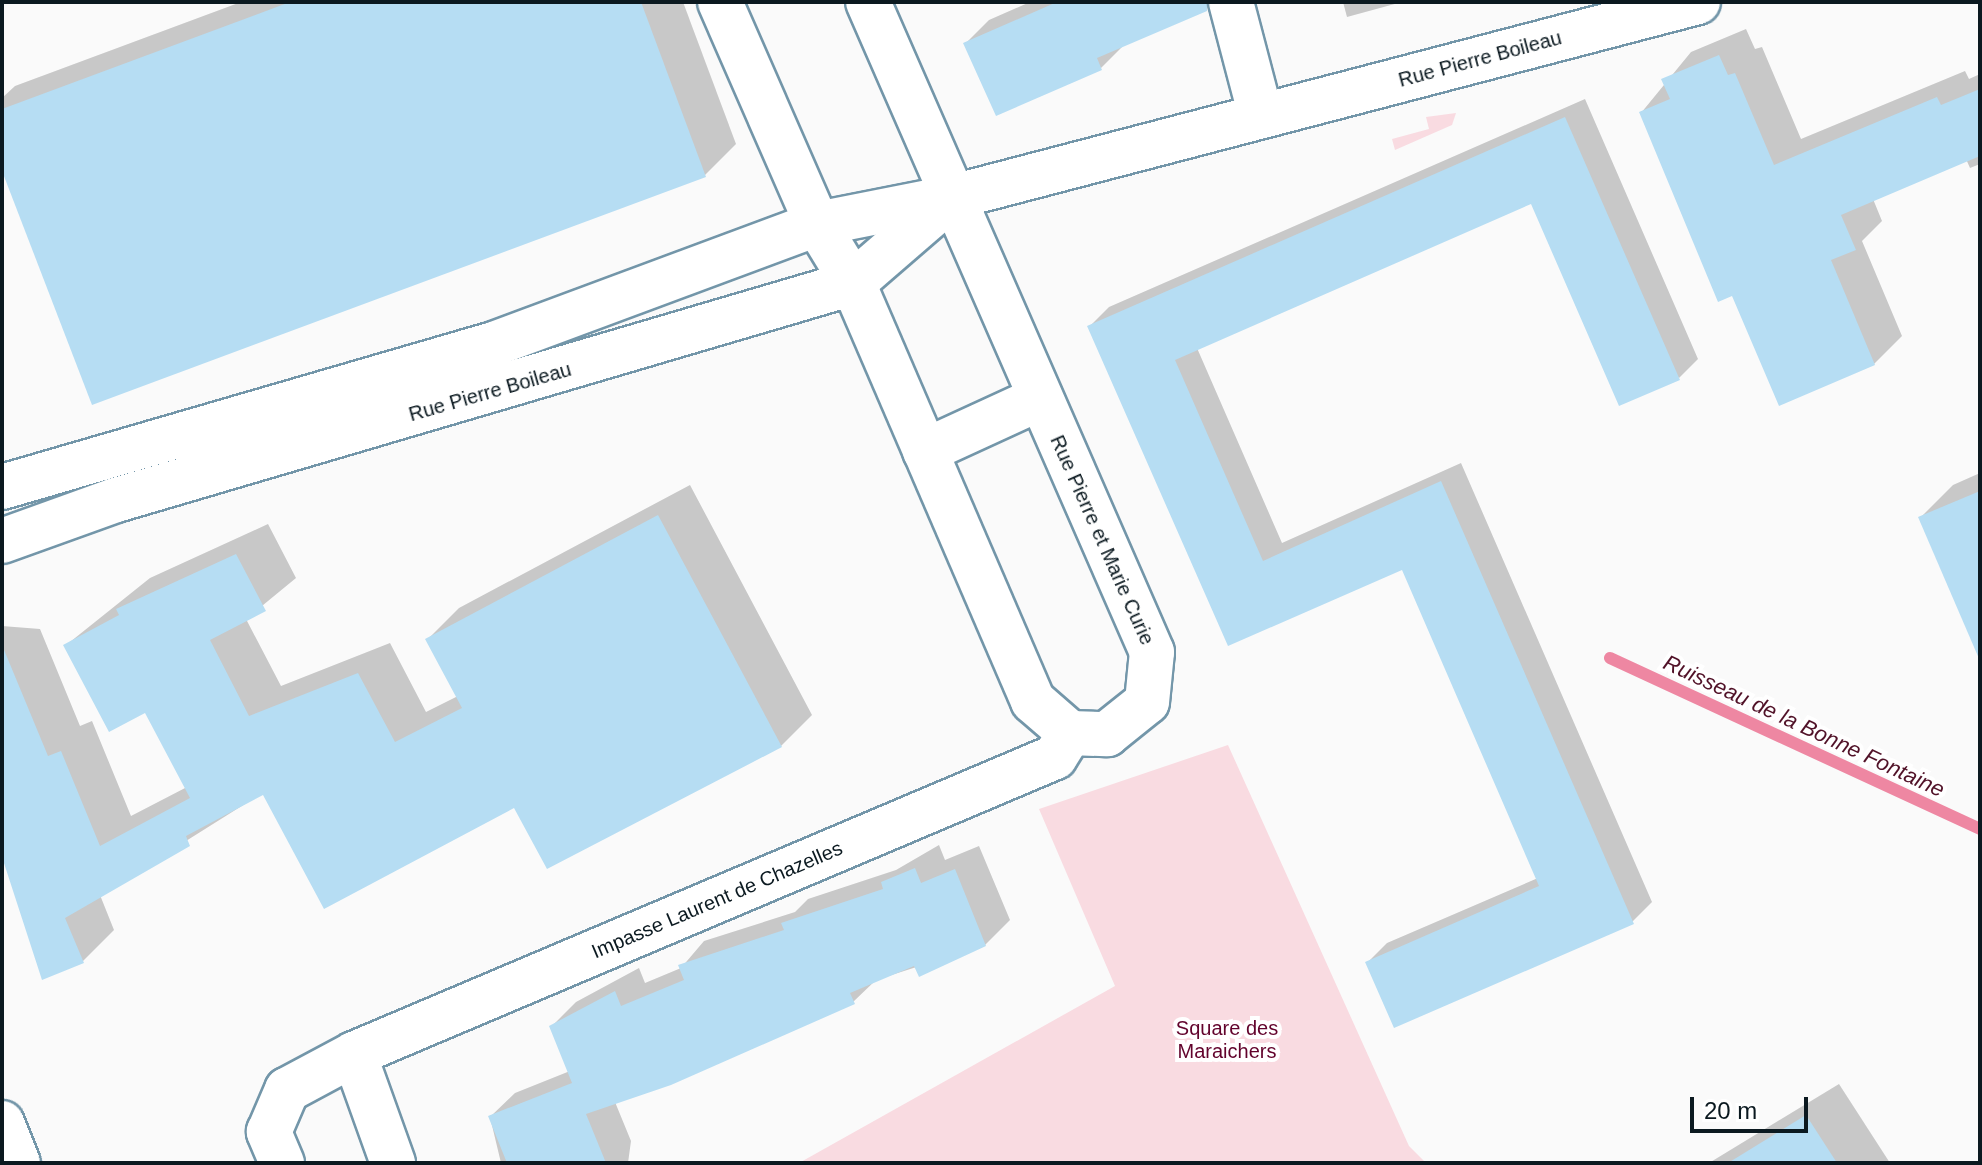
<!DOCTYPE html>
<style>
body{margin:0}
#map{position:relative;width:1982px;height:1165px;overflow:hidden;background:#fafafa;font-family:Helvetica,sans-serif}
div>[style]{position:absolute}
.green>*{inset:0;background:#f9dbe1}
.shadow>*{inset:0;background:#0003}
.stream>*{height:12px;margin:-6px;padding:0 6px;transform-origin:6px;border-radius:6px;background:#ee87a2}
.building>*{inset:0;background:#b6ddf3}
.roads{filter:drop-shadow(2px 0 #7396a9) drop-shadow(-2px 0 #7396a9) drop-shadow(0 2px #7396a9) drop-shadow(0 -2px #7396a9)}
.street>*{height:44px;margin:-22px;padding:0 22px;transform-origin:22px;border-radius:22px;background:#fff}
.primary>*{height:44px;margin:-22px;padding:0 22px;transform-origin:22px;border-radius:22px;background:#fff}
span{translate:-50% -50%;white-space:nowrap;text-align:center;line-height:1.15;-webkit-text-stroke:8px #fff;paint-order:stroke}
.street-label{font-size:20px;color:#0b1920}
.park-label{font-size:20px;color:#62032c}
.water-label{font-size:22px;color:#511228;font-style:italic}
.frame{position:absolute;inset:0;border:4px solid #0b1920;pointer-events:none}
.scale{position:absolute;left:1690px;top:1097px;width:118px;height:36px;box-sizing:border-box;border:4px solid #0b1920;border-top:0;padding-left:10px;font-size:24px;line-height:28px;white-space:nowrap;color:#0b1920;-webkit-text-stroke:6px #fff;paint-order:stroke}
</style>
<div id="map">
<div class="green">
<i style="clip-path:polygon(1456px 113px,1452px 125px,1395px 150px,1392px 139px,1429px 129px,1426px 117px)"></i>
<i style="clip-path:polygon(1228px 745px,1409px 1146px,1426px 1163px,799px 1163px,1115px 986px,1039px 809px)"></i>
</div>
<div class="shadow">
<i style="clip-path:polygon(241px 2px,683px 2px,736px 144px,705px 175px,2px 165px,2px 98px,15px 86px)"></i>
<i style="clip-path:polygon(1030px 2px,1213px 2px,1124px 45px,1101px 68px,966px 43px,989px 20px)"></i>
<i style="clip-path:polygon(1343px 2px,1402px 2px,1347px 17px)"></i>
<i style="clip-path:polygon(1746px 29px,1755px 49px,1762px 47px,1801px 139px,1965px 71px,1969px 79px,1980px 74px,1980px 164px,1970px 168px,1966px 159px,1873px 199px,1882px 221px,1862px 241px,1902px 336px,1874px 364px,1733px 293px,1641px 113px,1691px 52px)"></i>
<i style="clip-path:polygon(1585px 99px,1698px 359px,1679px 378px,1532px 202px,1197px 348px,1282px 543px,1461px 463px,1652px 902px,1632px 922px,1368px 962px,1387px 943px,1538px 878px,1403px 568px,1229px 644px,1090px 326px,1109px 307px)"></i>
<i style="clip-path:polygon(1980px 473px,1980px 656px,1920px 518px,1953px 485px)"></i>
<i style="clip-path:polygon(690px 485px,812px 715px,781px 746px,515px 805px,264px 792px,100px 895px,114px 930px,83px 961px,43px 977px,2px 848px,2px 626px,40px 629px,80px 726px,92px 721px,131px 816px,187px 787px,146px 711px,65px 646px,150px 578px,268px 524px,296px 578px,246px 619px,281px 686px,390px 643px,426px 712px,458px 696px,428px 639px,459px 608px)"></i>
<i style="clip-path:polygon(939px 845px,945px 860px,979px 846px,1010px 920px,985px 945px,876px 980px,853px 1002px,615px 1102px,631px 1141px,628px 1163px,501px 1163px,490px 1117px,515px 1093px,570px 1071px,552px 1026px,576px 1002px,639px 968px,645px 983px,681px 968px,704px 941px,795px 912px,808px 899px,896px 870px)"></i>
<i style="clip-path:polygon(1839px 1084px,1890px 1163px,1709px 1163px)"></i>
</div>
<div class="stream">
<i style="left:1610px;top:658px;width:408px;rotate:24.8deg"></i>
</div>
<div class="building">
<i style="clip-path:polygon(290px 2px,641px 2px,706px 177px,92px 405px,2px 171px,2px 109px)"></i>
<i style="clip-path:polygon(1057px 2px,1207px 2px,1207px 11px,1097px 58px,1102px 70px,996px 116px,963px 43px)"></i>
<i style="clip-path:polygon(1719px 55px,1728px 75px,1735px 73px,1774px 165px,1937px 97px,1941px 105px,1980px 89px,1980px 156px,1841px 215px,1856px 250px,1831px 260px,1875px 365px,1779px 406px,1732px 296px,1718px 302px,1639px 112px,1670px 99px,1661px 79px)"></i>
<i style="clip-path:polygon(1565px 117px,1680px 380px,1619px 406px,1531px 204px,1175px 360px,1263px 561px,1441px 481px,1634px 924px,1394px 1028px,1365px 962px,1539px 886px,1402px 570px,1228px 646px,1087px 326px)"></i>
<i style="clip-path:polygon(1980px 491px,1980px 661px,1918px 517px)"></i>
<i style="clip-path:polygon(658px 515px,782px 747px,547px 869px,514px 808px,324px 909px,263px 795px,186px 836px,190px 846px,65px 918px,84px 963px,42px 980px,2px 857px,2px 645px,48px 756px,61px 751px,100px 846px,190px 798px,145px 713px,109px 732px,63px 645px,119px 615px,116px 609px,236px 554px,266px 611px,210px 640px,249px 716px,358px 673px,395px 742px,462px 708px,425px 639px)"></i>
<i style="clip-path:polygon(915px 868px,921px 883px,955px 869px,986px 946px,919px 977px,914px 966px,850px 993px,855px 1004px,671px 1085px,586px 1114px,606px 1163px,507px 1163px,488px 1116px,572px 1083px,549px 1026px,615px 991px,621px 1006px,684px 980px,678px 965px,784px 930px,781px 923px,883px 889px,881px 882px)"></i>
<i style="clip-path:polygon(1806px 1115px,1837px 1163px,1728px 1163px)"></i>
</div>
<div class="roads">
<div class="street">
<i style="left:720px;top:2px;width:242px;rotate:66.4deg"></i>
<i style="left:817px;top:224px;width:69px;rotate:58.6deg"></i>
<i style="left:853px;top:283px;width:455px;rotate:66.7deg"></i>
<i style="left:1033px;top:701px;width:49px;rotate:40.9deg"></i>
<i style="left:1070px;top:733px;width:37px;rotate:2deg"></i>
<i style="left:1107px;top:734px;width:51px;rotate:-38.7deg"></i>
<i style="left:1147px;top:702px;width:50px;rotate:-84.3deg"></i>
<i style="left:1152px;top:652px;width:709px;rotate:-113.6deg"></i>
<i style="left:1231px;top:2px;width:118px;rotate:75.3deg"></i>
<i style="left:925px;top:451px;width:127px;rotate:-24.7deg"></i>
<i style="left:2px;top:487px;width:512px;rotate:-16.21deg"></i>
<i style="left:494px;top:344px;width:345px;rotate:-20.4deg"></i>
<i style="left:817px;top:224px;width:139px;rotate:-11.2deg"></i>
<i style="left:953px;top:197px;width:770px;rotate:-14.67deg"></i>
<i style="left:2px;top:541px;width:121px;rotate:-19.8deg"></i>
<i style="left:116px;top:500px;width:768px;rotate:-16.41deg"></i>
<i style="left:853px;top:283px;width:128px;rotate:-40.9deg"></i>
<i style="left:354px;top:1054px;width:116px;rotate:70.3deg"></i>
<i style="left:282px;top:1163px;width:34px;rotate:-113deg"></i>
<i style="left:269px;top:1132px;width:46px;rotate:-66.8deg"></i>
<i style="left:287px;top:1090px;width:76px;rotate:-28.2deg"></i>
<i style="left:354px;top:1054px;width:761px;rotate:-22.96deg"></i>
<i style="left:1055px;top:757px;width:28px;rotate:-58deg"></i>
</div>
<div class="primary">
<i style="left:2px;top:1123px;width:43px;rotate:68.2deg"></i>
</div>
</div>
<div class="street-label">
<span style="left:1480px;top:59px;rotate:-15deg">Rue Pierre Boileau</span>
<span style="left:490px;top:392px;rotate:-16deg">Rue Pierre Boileau</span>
<span style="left:1102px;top:540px;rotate:66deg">Rue Pierre et Marie Curie</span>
<span style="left:717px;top:900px;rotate:-23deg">Impasse Laurent de Chazelles</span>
</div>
<div class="park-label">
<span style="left:1227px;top:1040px">Square des<br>Maraichers</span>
</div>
<div class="water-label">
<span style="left:1804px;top:726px;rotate:25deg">Ruisseau de la Bonne Fontaine</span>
</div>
<div class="frame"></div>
<div class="scale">20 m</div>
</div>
